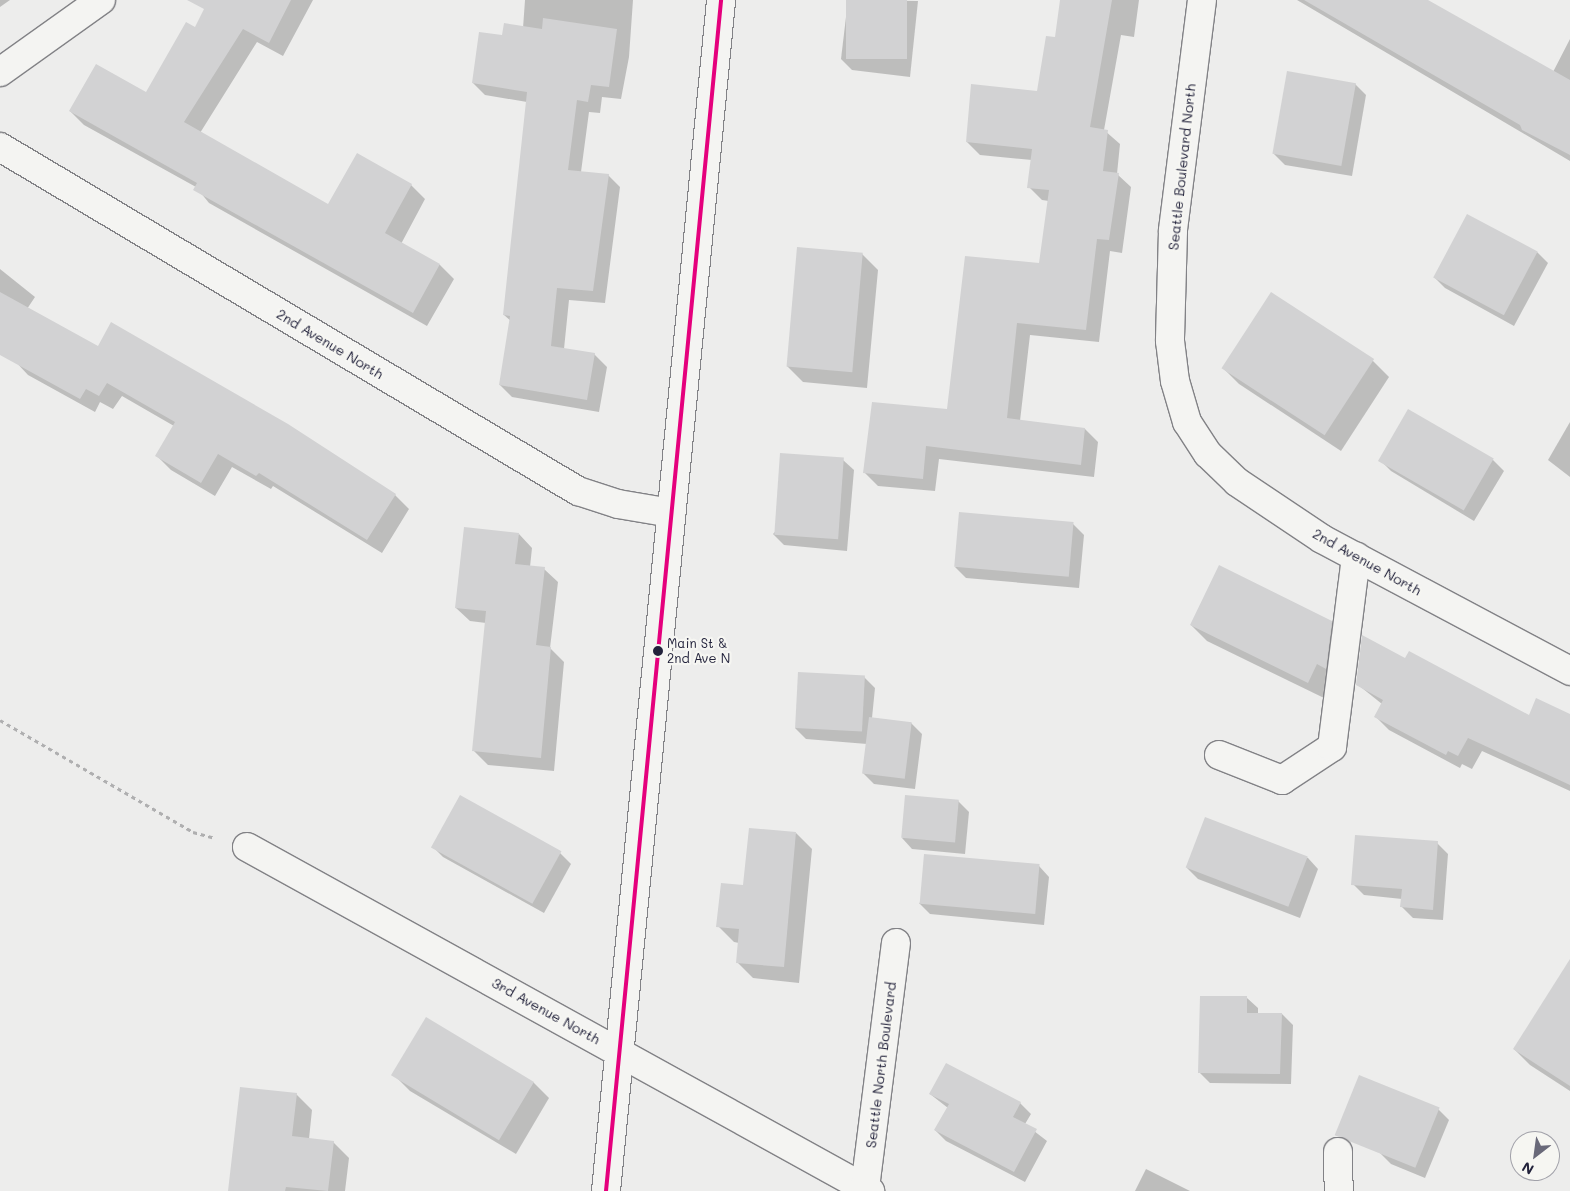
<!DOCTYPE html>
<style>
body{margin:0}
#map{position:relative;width:1570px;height:1191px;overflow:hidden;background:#ededec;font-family:Mali,sans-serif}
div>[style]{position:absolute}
.shadow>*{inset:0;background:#0003}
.building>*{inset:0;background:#d2d2d3;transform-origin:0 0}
.path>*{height:3px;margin-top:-1.5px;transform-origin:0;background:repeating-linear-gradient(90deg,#afafb0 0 4px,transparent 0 8px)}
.roads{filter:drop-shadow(1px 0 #828286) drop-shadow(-1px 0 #828286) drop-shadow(0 1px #828286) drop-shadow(0 -1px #828286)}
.minor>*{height:28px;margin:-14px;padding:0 14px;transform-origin:14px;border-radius:14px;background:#f4f4f2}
.bus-1>*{height:4px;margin:-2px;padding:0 2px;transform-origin:2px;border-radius:2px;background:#e5007d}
.dots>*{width:14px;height:14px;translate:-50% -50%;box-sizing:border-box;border:2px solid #f6f6f2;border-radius:50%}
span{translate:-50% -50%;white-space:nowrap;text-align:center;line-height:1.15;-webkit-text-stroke:4.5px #f6f6f2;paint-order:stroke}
.bus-label{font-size:13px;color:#22223b}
.left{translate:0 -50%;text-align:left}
.street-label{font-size:14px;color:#22223b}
.north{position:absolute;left:1510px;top:1131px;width:50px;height:50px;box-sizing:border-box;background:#f6f6f2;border:1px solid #a1a1a9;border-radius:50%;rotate:210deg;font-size:14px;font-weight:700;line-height:20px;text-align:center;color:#22223b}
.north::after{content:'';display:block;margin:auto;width:18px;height:22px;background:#696979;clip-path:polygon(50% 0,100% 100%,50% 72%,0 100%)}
</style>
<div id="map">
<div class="shadow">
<i style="clip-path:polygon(0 0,10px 0,0 7px)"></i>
<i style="clip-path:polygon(210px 0,313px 0,283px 56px,257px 42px,200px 133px,329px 206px,357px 155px,411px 185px,425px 199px,401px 244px,440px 265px,454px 279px,427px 326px,209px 203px,196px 187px,84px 125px,70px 111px,147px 93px,195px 29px)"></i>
<i style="clip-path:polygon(525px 0,633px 0,629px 57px,621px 99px,602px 97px,600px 113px,589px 112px,581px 172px,608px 175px,620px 187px,605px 303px,569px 300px,564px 349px,594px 354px,607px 367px,599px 412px,512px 397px,500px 385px,511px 321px,504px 315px,527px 102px,485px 95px,473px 83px,503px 37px,523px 28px)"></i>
<i style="clip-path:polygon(848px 0,918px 1px,910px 77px,852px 70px,841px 59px)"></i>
<i style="clip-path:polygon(1061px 0,1139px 0,1134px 37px,1121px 35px,1104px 130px,1120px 144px,1117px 174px,1131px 187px,1122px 253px,1110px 251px,1099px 342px,1030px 335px,1020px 421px,1085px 429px,1098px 442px,1094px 477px,939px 459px,935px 491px,878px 486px,865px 473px,948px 411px,1040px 264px,1049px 201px,1042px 200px,1029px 187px,1032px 160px,980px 155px,967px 142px,1038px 92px,1056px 39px)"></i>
<i style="clip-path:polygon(1297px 0,1426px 0,1553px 72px,1570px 39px,1570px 161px)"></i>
<i style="clip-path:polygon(1355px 84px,1366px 95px,1352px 176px,1285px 165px,1274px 154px)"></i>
<i style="clip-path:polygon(1537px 252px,1548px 263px,1514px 326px,1445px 288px,1434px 277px)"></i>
<i style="clip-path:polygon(862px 254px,878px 270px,867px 388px,803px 382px,787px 366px)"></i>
<i style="clip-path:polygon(0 269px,35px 297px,27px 309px,98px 348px,287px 425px,395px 495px,409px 509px,382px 553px,273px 486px,271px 489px,232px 467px,215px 496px,171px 470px,157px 456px,174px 426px,122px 396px,113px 409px,100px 402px,95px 412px,28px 375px,0 345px)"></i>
<i style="clip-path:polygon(1272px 294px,1373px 361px,1389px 377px,1341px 451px,1239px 384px,1223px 368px)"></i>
<i style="clip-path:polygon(1409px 411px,1493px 460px,1504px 471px,1474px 521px,1391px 471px,1380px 460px)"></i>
<i style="clip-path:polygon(1570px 422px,1570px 477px,1548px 460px)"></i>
<i style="clip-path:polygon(843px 460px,854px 470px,847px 551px,784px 545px,773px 534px)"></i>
<i style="clip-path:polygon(1073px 524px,1084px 535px,1079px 588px,966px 578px,955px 567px)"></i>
<i style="clip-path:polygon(519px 534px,532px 548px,530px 567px,544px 569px,558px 582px,550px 648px,564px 662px,554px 771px,488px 765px,474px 751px,486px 623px,470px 621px,456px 608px)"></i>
<i style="clip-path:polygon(1331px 622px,1348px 638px,1324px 698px,1207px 641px,1191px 625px)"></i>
<i style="clip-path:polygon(1406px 659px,1529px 716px,1570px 715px,1570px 791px,1482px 751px,1472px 769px,1462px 764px,1460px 768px,1389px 730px,1375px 716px,1382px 704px,1357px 684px)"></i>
<i style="clip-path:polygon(864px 677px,875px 688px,872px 718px,911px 723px,922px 734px,915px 789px,874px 784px,863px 773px,867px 744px,806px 739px,795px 728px)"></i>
<i style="clip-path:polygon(958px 801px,969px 812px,965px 854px,912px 849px,902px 838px)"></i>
<i style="clip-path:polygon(1205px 819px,1308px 858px,1318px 869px,1300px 918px,1198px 879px,1187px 868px)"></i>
<i style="clip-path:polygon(796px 833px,812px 849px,799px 983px,753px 978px,737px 962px,739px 943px,734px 942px,718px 926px,745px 886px)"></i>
<i style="clip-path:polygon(1437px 843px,1448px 854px,1443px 920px,1413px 918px,1402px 907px,1402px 899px,1364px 895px,1353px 884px)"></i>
<i style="clip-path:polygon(433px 847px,560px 853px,571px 864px,544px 913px,443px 857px)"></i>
<i style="clip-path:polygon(1039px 866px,1049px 877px,1044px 925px,930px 914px,919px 903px)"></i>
<i style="clip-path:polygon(1570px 962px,1570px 1091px,1530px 1065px,1514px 1049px)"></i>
<i style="clip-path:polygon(1247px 998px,1258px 1008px,1258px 1014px,1282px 1014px,1293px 1025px,1291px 1084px,1210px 1083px,1199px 1072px)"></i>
<i style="clip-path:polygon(394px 1075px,533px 1082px,549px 1098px,516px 1154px,410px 1091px)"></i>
<i style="clip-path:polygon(296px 1094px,312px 1110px,309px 1139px,333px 1142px,349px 1158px,345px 1191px,230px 1191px)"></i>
<i style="clip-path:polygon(930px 1094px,1020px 1103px,1031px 1114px,1025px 1124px,1047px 1141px,1025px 1182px,946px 1141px,935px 1130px,948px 1108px)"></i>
<i style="clip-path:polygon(1438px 1109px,1449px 1120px,1425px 1178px,1391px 1164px,1380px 1153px)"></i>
<i style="clip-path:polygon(1146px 1169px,1190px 1191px,1135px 1191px)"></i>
</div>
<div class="building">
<i style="clip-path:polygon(187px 0,291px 0,269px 43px,243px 29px,184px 122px,328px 204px,357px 153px,412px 184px,385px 233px,440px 264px,413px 313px,193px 190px,197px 183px,69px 111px,96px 64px,146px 92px,186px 22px,195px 27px,204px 9px)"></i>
<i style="left:846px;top:0;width:61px;height:59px"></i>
<i style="clip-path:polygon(1060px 0,1112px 0,1090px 127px,1108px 130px,1103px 171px,1119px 173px,1109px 240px,1097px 239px,1086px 330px,1017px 323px,1007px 418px,1085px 428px,1081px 465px,926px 446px,923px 479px,863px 473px,872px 402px,947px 409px,965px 256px,1039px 263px,1049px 190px,1027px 188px,1032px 149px,966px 142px,971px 84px,1037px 91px,1046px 36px,1055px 37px)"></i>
<i style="clip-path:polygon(1304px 0,1428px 0,1570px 80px,1570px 155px,1522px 130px,1520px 125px)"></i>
<i style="clip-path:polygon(543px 18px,617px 29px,609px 87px,591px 85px,588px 102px,577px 100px,568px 170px,609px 174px,593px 291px,557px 288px,551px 346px,595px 353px,587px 400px,499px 385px,510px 316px,503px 315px,527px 92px,472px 83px,479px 32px,502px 35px,504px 23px,542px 29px)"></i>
<i style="left:1287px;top:71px;width:70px;height:84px;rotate:10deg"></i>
<i style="left:1467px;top:214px;width:80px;height:72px;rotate:28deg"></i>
<i style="left:797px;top:247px;width:66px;height:120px;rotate:5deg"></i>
<i style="clip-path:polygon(0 292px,98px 346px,111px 322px,288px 424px,396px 494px,367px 540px,259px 473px,256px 476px,218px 454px,201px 483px,155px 456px,175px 422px,107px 383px,99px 396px,86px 389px,80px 399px,0 355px)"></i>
<i style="left:1271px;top:292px;width:123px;height:91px;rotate:33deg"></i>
<i style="left:1408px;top:409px;width:99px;height:60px;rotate:30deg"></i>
<i style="left:780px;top:453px;width:64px;height:82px;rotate:4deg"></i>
<i style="left:959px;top:512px;width:115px;height:55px;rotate:5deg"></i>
<i style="clip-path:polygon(464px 527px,519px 533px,515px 564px,545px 567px,536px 645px,551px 647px,541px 758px,472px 751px,486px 611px,455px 608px)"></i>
<i style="clip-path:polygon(1219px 565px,1332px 621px,1326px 669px,1317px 664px,1308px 683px,1190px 625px)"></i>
<i style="clip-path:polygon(1362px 635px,1405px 658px,1409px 651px,1529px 715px,1536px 698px,1570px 714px,1570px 785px,1468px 738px,1458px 756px,1448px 751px,1446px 755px,1374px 717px,1383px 700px,1356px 685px)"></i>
<i style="left:798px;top:672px;width:67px;height:56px;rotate:3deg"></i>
<i style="left:869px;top:717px;width:43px;height:57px;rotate:7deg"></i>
<i style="left:460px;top:795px;width:116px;height:60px;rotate:29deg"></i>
<i style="left:905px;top:795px;width:54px;height:43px;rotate:5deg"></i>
<i style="left:1205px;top:817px;width:110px;height:54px;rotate:21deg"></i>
<i style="clip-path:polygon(749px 828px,796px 832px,784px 967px,736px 963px,739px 929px,716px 927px,721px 883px,743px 885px)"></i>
<i style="clip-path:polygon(1355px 835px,1438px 841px,1433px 910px,1400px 907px,1402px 889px,1351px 885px)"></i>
<i style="left:924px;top:854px;width:116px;height:50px;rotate:5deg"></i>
<i style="clip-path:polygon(1570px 959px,1570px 1086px,1513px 1049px)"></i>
<i style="clip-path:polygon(1200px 996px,1247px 996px,1247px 1013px,1282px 1013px,1280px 1074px,1198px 1073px)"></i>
<i style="left:426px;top:1017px;width:126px;height:68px;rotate:31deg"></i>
<i style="clip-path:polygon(946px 1063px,1021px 1102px,1013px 1117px,1037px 1129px,1014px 1172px,934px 1130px,949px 1104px,929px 1094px)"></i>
<i style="left:1359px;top:1075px;width:87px;height:65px;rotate:22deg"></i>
<i style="clip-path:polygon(240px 1087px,297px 1093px,292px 1136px,334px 1141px,328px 1191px,286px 1187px,285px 1191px,228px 1191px)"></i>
</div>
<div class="path">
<i style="left:0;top:720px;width:223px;rotate:30.1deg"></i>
<i style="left:193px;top:832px;width:23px;rotate:15deg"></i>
</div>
<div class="roads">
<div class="minor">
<i style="left:1202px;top:0;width:233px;rotate:97.2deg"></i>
<i style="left:1173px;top:231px;width:110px;rotate:91.6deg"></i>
<i style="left:1170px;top:341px;width:40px;rotate:82.9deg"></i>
<i style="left:1175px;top:381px;width:43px;rotate:73.7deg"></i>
<i style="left:1187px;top:422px;width:38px;rotate:57deg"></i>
<i style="left:1208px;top:454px;width:40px;rotate:44deg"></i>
<i style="left:1237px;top:482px;width:102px;rotate:33.8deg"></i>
<i style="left:1322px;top:539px;width:281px;rotate:28deg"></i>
<i style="left:0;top:72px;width:124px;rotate:-35.5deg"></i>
<i style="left:0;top:147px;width:673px;rotate:30.76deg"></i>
<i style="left:578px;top:491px;width:42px;rotate:18deg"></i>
<i style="left:618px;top:504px;width:54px;rotate:9.6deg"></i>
<i style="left:1219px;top:755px;width:68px;rotate:21.6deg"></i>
<i style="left:1282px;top:780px;width:60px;rotate:-33.4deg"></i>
<i style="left:1332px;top:747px;width:192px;rotate:-82.8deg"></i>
<i style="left:247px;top:847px;width:712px;rotate:28.91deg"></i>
<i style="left:1338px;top:1152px;width:39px;rotate:89deg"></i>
<i style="left:865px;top:1188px;width:247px;rotate:-82.8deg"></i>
<i style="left:606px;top:1191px;width:1197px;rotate:-84.48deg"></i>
</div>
</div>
<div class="bus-1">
<i style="left:606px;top:1191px;width:1197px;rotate:-84.48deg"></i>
</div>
<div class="dots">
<i style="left:658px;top:651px;background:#22223b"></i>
</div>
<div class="bus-label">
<span class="left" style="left:667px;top:651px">Main St &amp;<br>2nd Ave N</span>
</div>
<div class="street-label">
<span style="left:1182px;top:167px;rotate:-84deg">Seattle Boulevard North</span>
<span style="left:330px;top:344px;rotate:31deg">2nd Avenue North</span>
<span style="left:1367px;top:562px;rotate:29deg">2nd Avenue North</span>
<span style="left:546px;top:1011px;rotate:29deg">3rd Avenue North</span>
<span style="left:881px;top:1065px;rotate:-83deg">Seattle North Boulevard</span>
</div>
<div class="north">N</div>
</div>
